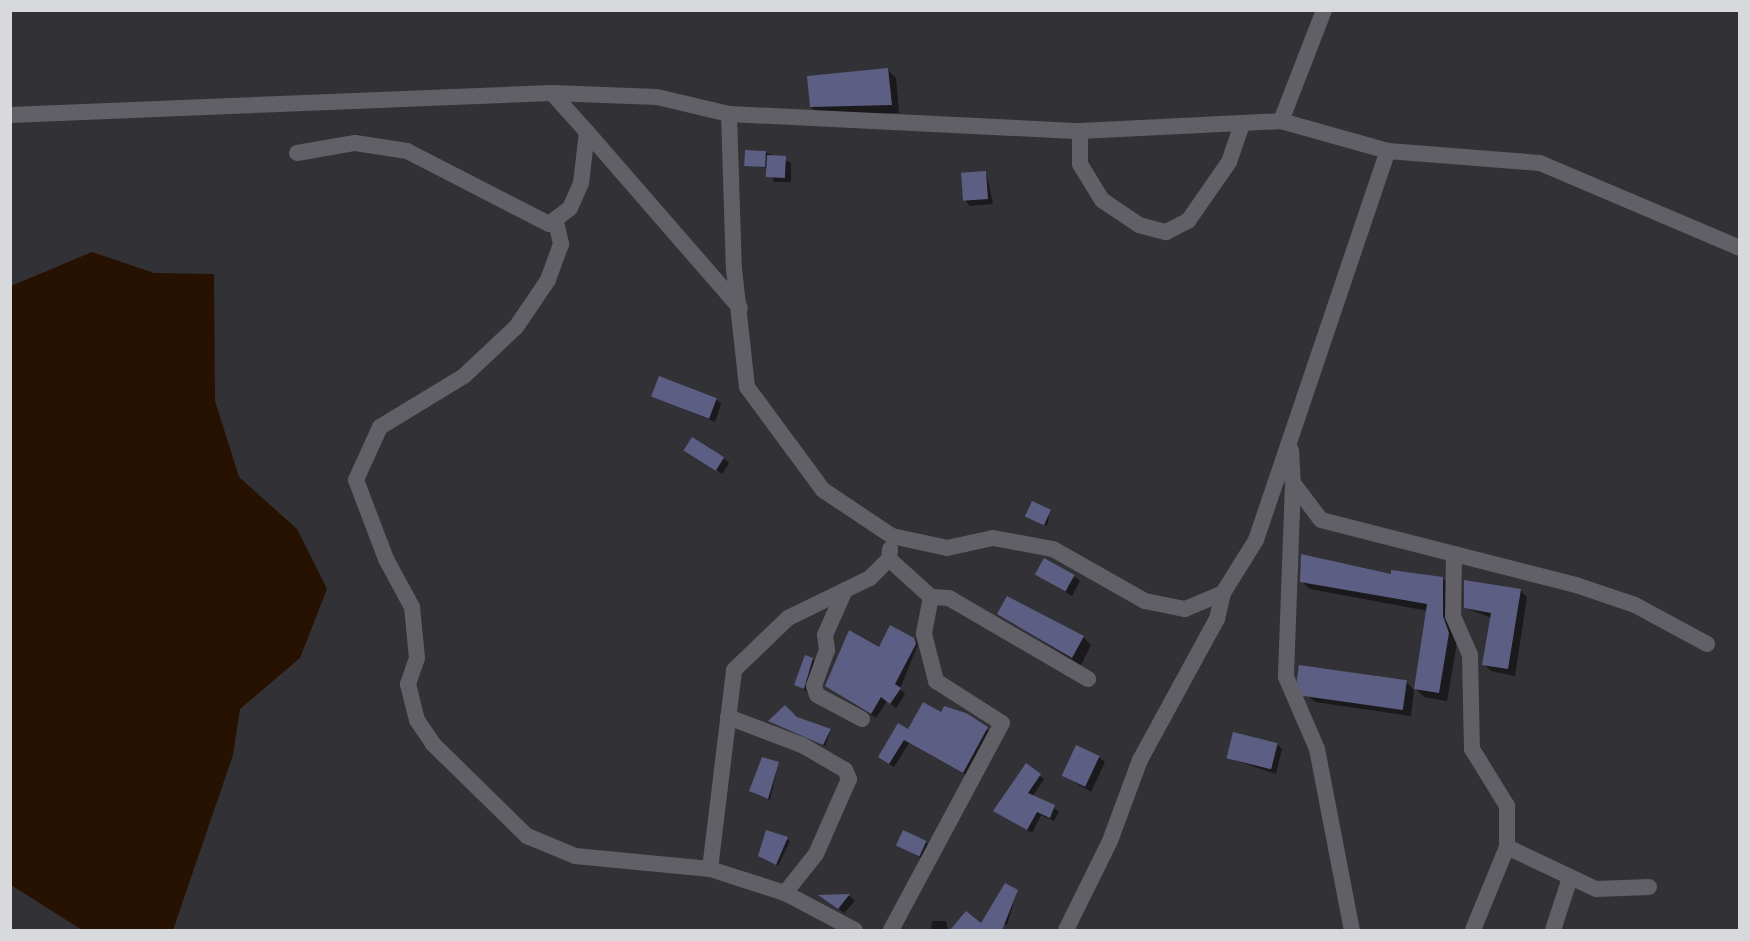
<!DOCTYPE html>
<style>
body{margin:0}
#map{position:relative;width:1750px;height:941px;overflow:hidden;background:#313136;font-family:Rubik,sans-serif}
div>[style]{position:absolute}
.water>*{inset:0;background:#271101}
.shadow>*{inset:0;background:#0007}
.building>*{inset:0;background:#5d5e84;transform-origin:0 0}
.minor>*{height:16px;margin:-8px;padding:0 8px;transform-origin:8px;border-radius:8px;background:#606066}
span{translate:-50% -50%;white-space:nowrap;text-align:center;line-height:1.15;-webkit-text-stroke:4.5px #19191c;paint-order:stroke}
.frame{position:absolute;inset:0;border:12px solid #d8d9dc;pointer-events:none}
</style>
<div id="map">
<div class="water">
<i style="clip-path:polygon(92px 252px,154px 273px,214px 274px,215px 401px,239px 477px,297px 529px,327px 589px,300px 658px,240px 709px,233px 755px,173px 930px,82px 930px,11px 885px,11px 286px)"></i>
</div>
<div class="shadow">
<i style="clip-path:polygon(888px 70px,896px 78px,899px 113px,820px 115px,811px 107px)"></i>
<i style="clip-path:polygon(765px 152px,791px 163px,791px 182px,774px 182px,768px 168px,746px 165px)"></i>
<i style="clip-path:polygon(986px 172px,993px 204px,970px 206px,965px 200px)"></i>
<i style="clip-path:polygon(653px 396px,716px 399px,721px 404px,715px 422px)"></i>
<i style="clip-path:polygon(687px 450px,723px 458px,729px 463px,722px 474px)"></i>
<i style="clip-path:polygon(1050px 511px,1047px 526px,1030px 518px)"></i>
<i style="clip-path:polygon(1037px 575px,1074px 576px,1080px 581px,1072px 596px)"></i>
<i style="clip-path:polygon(1392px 576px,1442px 578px,1451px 586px,1457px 642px,1447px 701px,1424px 697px,1415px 688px,1428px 611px,1310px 589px,1301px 581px)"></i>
<i style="clip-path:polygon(1520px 590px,1527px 597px,1515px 676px,1491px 671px,1484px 664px,1492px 618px,1465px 608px)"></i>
<i style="clip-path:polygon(999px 614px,1083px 637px,1091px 645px,1081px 665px)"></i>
<i style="clip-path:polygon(913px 639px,918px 644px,900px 689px,905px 694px,896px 708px,887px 701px,876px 718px,827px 687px,880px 649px)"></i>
<i style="clip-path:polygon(812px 659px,818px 665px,809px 693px,796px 685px)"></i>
<i style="clip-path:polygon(1406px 682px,1414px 690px,1411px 716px,1315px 702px,1306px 694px)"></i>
<i style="clip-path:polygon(942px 715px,992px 732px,968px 776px,909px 743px,894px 767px,884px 761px,909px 731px)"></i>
<i style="clip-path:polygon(796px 718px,831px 730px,825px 746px,770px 721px)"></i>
<i style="clip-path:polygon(1277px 744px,1282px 749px,1276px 774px,1228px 758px)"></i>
<i style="clip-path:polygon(1099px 757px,1105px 762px,1091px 792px,1064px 776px)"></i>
<i style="clip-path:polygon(778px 764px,770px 800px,753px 793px)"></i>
<i style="clip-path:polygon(1026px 765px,1044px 779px,1032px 797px,1059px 811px,1054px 821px,1041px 815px,1032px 833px,995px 811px)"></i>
<i style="clip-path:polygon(767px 832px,790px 841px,778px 866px,762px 858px)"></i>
<i style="clip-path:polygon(926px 842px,931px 847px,924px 860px,898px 845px)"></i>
<i style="clip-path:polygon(1017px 891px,1007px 925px,990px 920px)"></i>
<i style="clip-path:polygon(822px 896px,850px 896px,855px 901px,844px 913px)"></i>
<i style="clip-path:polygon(932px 921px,946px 921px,948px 930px,931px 930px)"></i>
</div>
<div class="building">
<i style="clip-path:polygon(888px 68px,892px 105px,810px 107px,807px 76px)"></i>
<i style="left:745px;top:150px;width:21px;height:16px;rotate:3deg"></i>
<i style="left:767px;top:155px;width:19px;height:22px;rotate:3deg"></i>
<i style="left:986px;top:171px;width:28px;height:25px;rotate:86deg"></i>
<i style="left:659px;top:376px;width:62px;height:22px;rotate:21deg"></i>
<i style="left:692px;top:437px;width:38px;height:16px;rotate:32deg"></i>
<i style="left:1032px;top:501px;width:21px;height:17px;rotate:25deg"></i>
<i style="clip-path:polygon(1301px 554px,1391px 574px,1391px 570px,1443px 577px,1443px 616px,1449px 633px,1439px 693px,1414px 689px,1427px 604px,1300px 582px)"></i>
<i style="left:1044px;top:558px;width:35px;height:19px;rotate:29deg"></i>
<i style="clip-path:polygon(1464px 580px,1521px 589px,1508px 669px,1482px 665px,1491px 613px,1464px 608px)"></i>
<i style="clip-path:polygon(1007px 596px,1084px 636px,1072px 658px,997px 614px)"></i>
<i style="clip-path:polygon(890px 625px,914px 638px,916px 644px,895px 684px,901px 688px,890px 704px,881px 697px,871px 714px,825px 686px,849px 630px,879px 647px)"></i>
<i style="clip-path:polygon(805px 655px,813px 658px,804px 689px,794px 685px)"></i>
<i style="left:1299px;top:665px;width:109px;height:30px;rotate:8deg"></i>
<i style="clip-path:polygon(923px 702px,941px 712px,944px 706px,966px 713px,988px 727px,963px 773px,904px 740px,889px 764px,878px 757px,898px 723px,908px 729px)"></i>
<i style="clip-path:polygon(785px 705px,797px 717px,831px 729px,823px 745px,768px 721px)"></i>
<i style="left:1233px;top:732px;width:46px;height:27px;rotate:14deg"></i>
<i style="left:1076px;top:745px;width:26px;height:34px;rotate:25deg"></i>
<i style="clip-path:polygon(762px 757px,779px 762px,768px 799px,749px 791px)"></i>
<i style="clip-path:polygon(1026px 763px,1041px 774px,1028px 793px,1055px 805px,1050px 818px,1037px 812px,1027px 830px,993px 811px)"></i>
<i style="clip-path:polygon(766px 830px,788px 837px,776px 865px,758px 856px)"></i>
<i style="left:903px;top:830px;width:26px;height:17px;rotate:25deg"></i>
<i style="clip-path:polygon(1005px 883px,1018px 890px,1002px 930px,950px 930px,966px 911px,981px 923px)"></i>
<i style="clip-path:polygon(850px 894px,838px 909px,818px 895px)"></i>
</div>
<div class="minor">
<i style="left:729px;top:114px;width:155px;rotate:88.2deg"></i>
<i style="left:734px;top:269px;width:119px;rotate:83.7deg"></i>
<i style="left:747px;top:387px;width:128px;rotate:53.6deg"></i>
<i style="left:823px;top:490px;width:83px;rotate:33.7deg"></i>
<i style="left:892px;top:536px;width:56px;rotate:12.3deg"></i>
<i style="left:947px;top:548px;width:47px;rotate:-12.3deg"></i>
<i style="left:993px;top:538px;width:61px;rotate:10.4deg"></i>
<i style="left:1053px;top:549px;width:106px;rotate:29.5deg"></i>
<i style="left:1145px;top:601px;width:41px;rotate:11.3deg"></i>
<i style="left:1185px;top:609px;width:41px;rotate:-22.8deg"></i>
<i style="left:1223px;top:593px;width:62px;rotate:-58.1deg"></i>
<i style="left:1256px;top:540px;width:411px;rotate:-71.3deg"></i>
<i style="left:10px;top:115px;width:542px;rotate:-2.32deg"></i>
<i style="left:552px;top:93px;width:105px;rotate:2.2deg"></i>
<i style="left:657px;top:97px;width:74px;rotate:13.3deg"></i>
<i style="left:729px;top:114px;width:351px;rotate:2.8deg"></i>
<i style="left:1080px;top:131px;width:201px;rotate:-2.8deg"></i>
<i style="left:1281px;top:121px;width:111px;rotate:15.7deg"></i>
<i style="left:1388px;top:151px;width:152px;rotate:4.5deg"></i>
<i style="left:1540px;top:163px;width:217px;rotate:23deg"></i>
<i style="left:1281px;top:121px;width:119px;rotate:-68.8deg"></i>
<i style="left:1080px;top:131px;width:33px;rotate:90deg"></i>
<i style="left:1080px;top:164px;width:42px;rotate:58.6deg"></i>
<i style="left:1102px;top:200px;width:45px;rotate:34deg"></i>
<i style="left:1139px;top:225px;width:28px;rotate:15deg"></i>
<i style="left:1166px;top:232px;width:25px;rotate:-27deg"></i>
<i style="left:1188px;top:221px;width:72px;rotate:-55.2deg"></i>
<i style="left:1229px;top:162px;width:37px;rotate:-71deg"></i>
<i style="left:587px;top:132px;width:233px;rotate:49deg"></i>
<i style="left:297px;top:153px;width:59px;rotate:-9.8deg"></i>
<i style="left:355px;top:143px;width:53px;rotate:8.7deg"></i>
<i style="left:407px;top:151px;width:160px;rotate:27.2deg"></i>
<i style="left:549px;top:224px;width:26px;rotate:-37deg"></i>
<i style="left:570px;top:208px;width:27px;rotate:-66deg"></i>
<i style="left:581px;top:183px;width:51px;rotate:-83.3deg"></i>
<i style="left:587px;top:132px;width:52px;rotate:-131.9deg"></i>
<i style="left:556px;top:222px;width:23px;rotate:77deg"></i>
<i style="left:561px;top:244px;width:38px;rotate:110deg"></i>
<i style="left:548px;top:280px;width:57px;rotate:124.2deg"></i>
<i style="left:516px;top:327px;width:71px;rotate:136.7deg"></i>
<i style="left:464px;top:376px;width:98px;rotate:148.7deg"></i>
<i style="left:380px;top:427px;width:58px;rotate:114.4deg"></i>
<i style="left:356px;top:480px;width:85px;rotate:69.2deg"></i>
<i style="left:386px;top:559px;width:55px;rotate:61.6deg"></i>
<i style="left:412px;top:607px;width:51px;rotate:84.4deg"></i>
<i style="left:417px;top:658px;width:28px;rotate:109deg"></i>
<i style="left:408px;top:684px;width:37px;rotate:76deg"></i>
<i style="left:417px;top:720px;width:29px;rotate:56deg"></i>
<i style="left:433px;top:744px;width:132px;rotate:44.4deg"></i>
<i style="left:527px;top:836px;width:52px;rotate:22.6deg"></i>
<i style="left:575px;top:856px;width:136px;rotate:5.5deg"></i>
<i style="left:710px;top:869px;width:79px;rotate:17.7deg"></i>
<i style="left:785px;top:893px;width:79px;rotate:27.9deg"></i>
<i style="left:1291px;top:450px;width:33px;rotate:87deg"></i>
<i style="left:1293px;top:483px;width:46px;rotate:52.9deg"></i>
<i style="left:1321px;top:520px;width:263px;rotate:14.3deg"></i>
<i style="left:1576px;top:585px;width:62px;rotate:18.7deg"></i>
<i style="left:1635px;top:605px;width:82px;rotate:28.4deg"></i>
<i style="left:1293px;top:483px;width:194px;rotate:92.1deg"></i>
<i style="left:1286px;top:677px;width:78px;rotate:66.7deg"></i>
<i style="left:1317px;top:749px;width:184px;rotate:79.1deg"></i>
<i style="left:1454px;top:554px;width:62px;rotate:90.9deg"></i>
<i style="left:1453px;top:616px;width:43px;rotate:66.4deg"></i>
<i style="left:1470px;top:655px;width:94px;rotate:88.8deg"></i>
<i style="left:1472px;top:749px;width:67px;rotate:58.4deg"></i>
<i style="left:1507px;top:806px;width:41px;rotate:90deg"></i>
<i style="left:1507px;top:847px;width:90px;rotate:112.3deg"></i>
<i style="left:889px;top:559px;width:57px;rotate:42.1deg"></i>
<i style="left:931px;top:597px;width:38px;rotate:101deg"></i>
<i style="left:924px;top:634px;width:49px;rotate:75.7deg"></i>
<i style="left:936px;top:681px;width:78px;rotate:32.5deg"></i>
<i style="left:1002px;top:723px;width:235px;rotate:118.2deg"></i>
<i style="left:845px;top:590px;width:49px;rotate:114deg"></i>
<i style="left:825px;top:635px;width:15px;rotate:82deg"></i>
<i style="left:827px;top:650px;width:38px;rotate:110deg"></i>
<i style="left:814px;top:686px;width:9px;rotate:72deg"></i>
<i style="left:817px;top:695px;width:51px;rotate:28.1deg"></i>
<i style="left:931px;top:597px;width:18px;rotate:3deg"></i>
<i style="left:949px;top:598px;width:161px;rotate:30.2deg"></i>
<i style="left:728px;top:717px;width:79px;rotate:20.7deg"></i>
<i style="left:802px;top:745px;width:50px;rotate:30.2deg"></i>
<i style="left:845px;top:770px;width:10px;rotate:66deg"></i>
<i style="left:849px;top:779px;width:82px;rotate:113.7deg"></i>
<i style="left:816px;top:854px;width:50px;rotate:128.5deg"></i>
<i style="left:1507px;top:847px;width:98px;rotate:25.3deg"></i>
<i style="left:1596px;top:889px;width:53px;rotate:-2.2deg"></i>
<i style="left:710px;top:869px;width:200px;rotate:-83.1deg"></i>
<i style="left:734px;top:670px;width:75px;rotate:-43.9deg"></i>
<i style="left:788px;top:618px;width:91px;rotate:-26deg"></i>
<i style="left:870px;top:578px;width:27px;rotate:-45deg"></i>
<i style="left:889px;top:559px;width:10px;rotate:-84deg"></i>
<i style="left:1066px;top:930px;width:99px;rotate:-63.7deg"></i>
<i style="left:1110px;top:841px;width:86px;rotate:-69.7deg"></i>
<i style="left:1140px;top:760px;width:161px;rotate:-61.4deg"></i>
<i style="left:1217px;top:619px;width:27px;rotate:-77deg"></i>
<i style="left:1553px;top:930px;width:55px;rotate:-71.9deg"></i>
</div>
<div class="frame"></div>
</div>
